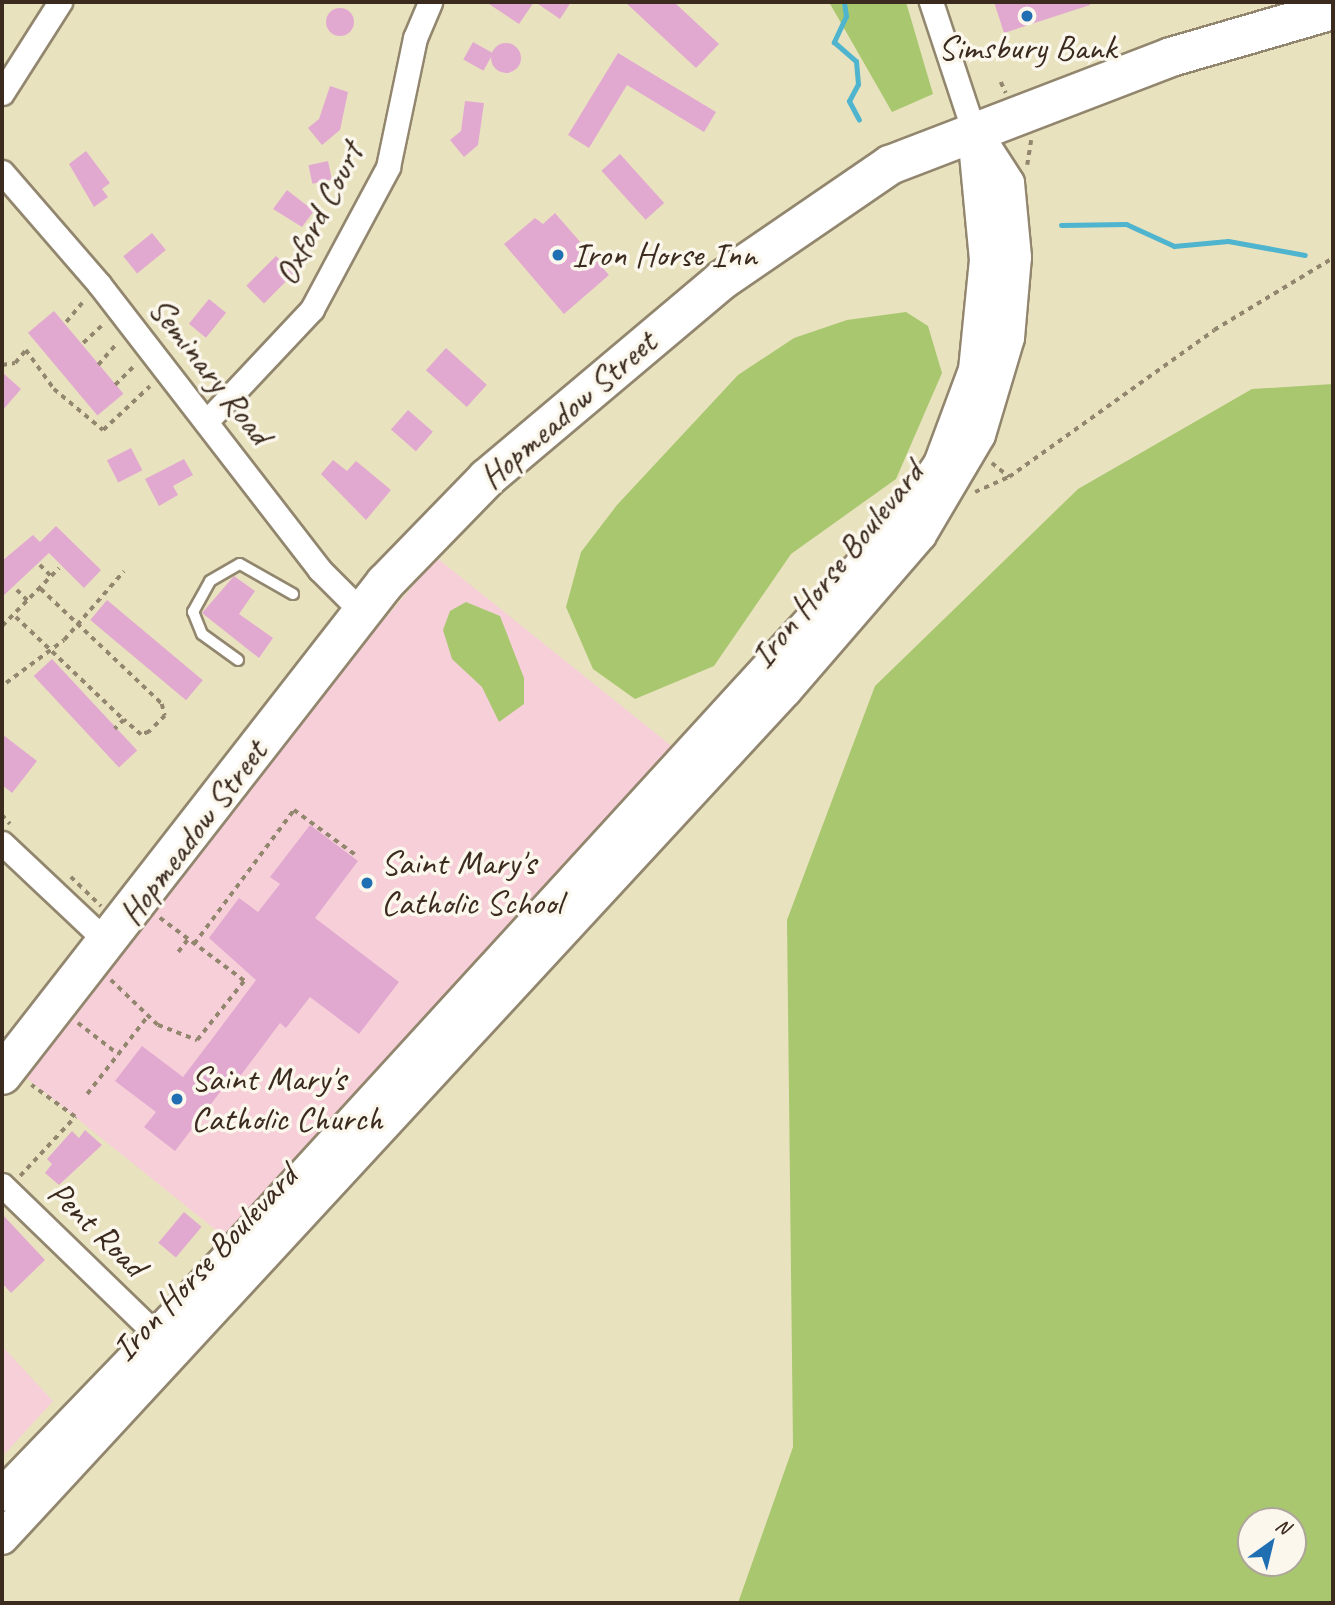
<!DOCTYPE html>
<style>
body{margin:0}
#map{position:relative;width:1335px;height:1605px;overflow:hidden;background:#e9e2bf;font-family:Caveat,sans-serif}
div>[style]{position:absolute}
.built>*{inset:0;background:#f6cfd8}
.green>*{inset:0;background:#a8c76f}
.stream>*{height:5px;margin:-2.5px;padding:0 2.5px;transform-origin:2.5px;border-radius:2.5px;background:#4fb4ce}
.building>*{inset:0;background:#e2a9d0;transform-origin:0 0}
.round{border-radius:50%}
.path>*{height:3.5px;margin-top:-1.75px;transform-origin:0;background:repeating-linear-gradient(90deg,#92866e 0 5px,transparent 0 10px)}
.roads{filter:drop-shadow(2px 0 #92866e) drop-shadow(-2px 0 #92866e) drop-shadow(0 2px #92866e) drop-shadow(0 -2px #92866e)}
.lane>*{height:10px;margin:-5px;padding:0 5px;transform-origin:5px;border-radius:5px;background:#fff}
.street>*{height:23px;margin:-11.5px;padding:0 11.5px;transform-origin:11.5px;border-radius:11.5px;background:#fff}
.secondary>*{height:32px;margin:-16px;padding:0 16px;transform-origin:16px;border-radius:16px;background:#fff}
.highway>*{height:38px;margin:-19px;padding:0 19px;transform-origin:19px;border-radius:19px;background:#fff}
.dots>*{width:19px;height:19px;translate:-50% -50%;box-sizing:border-box;border:4px solid #fbf7ec;border-radius:50%}
span{translate:-50% -50%;white-space:nowrap;text-align:center;line-height:1.15;-webkit-text-stroke:7px #fbf7ec;paint-order:stroke}
.poi-label{font-size:35px;color:#3b2a1e}
.left{translate:0 -50%;text-align:left}
.street-label{font-size:35px;color:#3b2a1e}
.frame{position:absolute;inset:0;border:4px solid #3b2a1e;pointer-events:none}
.north{position:absolute;left:1237px;top:1507px;width:70px;height:70px;box-sizing:border-box;background:#fbf7ec;border:2px solid #aea59a;border-radius:50%;rotate:34deg;font-size:19px;font-weight:700;line-height:28px;text-align:center;color:#3b2a1e}
.north::after{content:'';display:block;margin:auto;width:24px;height:32px;background:#1f6fb2;clip-path:polygon(50% 0,100% 100%,50% 72%,0 100%)}
</style>
<div id="map">
<div class="built">
<i style="clip-path:polygon(437px 558px,679px 752px,227px 1239px,24px 1076px,321px 693px)"></i>
<i style="clip-path:polygon(2px 1346px,53px 1401px,2px 1457px)"></i>
</div>
<div class="green">
<i style="clip-path:polygon(829px 2px,906px 2px,933px 94px,892px 112px)"></i>
<i style="clip-path:polygon(906px 312px,928px 326px,942px 373px,896px 479px,791px 554px,714px 666px,635px 699px,593px 669px,566px 607px,581px 552px,617px 505px,738px 375px,794px 338px,847px 320px)"></i>
<i style="clip-path:polygon(evenodd,1333px 384px,1333px 1603px,738px 1603px,793px 1447px,787px 920px,875px 686px,1078px 489px,1252px 389px,1333px 384px,1251px 1521px,1293px 1521px,1293px 1563px,1251px 1563px,1251px 1521px)"></i>
<i style="clip-path:polygon(466px 602px,500px 616px,524px 678px,524px 704px,499px 722px,482px 687px,452px 659px,443px 630px,450px 611px)"></i>
</div>
<div class="stream">
<i style="left:844px;top:2px;width:14px;rotate:82deg"></i>
<i style="left:846px;top:16px;width:29px;rotate:115deg"></i>
<i style="left:834px;top:42px;width:29px;rotate:41deg"></i>
<i style="left:856px;top:61px;width:23px;rotate:85deg"></i>
<i style="left:858px;top:84px;width:19px;rotate:118deg"></i>
<i style="left:849px;top:101px;width:21px;rotate:62deg"></i>
<i style="left:1061px;top:225px;width:65px;rotate:-0.9deg"></i>
<i style="left:1126px;top:224px;width:53px;rotate:24.6deg"></i>
<i style="left:1174px;top:246px;width:54px;rotate:-5.3deg"></i>
<i style="left:1228px;top:241px;width:78px;rotate:10.3deg"></i>
</div>
<div class="building">
<i style="clip-path:polygon(486px 2px,534px 2px,519px 24px)"></i>
<i style="clip-path:polygon(535px 2px,571px 2px,560px 19px)"></i>
<i style="clip-path:polygon(625px 2px,674px 2px,719px 44px,696px 68px)"></i>
<i style="clip-path:polygon(994px 2px,1090px 2px,1090px 5px,1004px 33px)"></i>
<i class="round" style="left:326px;top:8px;width:28px;height:28px"></i>
<i style="left:473px;top:42px;width:23px;height:20px;rotate:29deg"></i>
<i class="round" style="left:491px;top:43px;width:30px;height:30px"></i>
<i style="clip-path:polygon(618px 53px,716px 112px,704px 132px,627px 85px,589px 148px,568px 135px)"></i>
<i style="clip-path:polygon(330px 86px,348px 92px,340px 130px,322px 145px,308px 128px,319px 119px)"></i>
<i style="clip-path:polygon(465px 101px,484px 103px,478px 145px,464px 157px,450px 140px,461px 131px)"></i>
<i style="clip-path:polygon(86px 151px,110px 183px,102px 189px,108px 197px,94px 207px,69px 164px)"></i>
<i style="left:620px;top:154px;width:66px;height:25px;rotate:48deg"></i>
<i style="left:328px;top:161px;width:19px;height:20px;rotate:78deg"></i>
<i style="clip-path:polygon(287px 190px,314px 211px,302px 227px,273px 209px)"></i>
<i style="clip-path:polygon(555px 213px,609px 275px,564px 314px,504px 244px,535px 218px,543px 224px)"></i>
<i style="left:152px;top:233px;width:22px;height:37px;rotate:51deg"></i>
<i style="left:276px;top:256px;width:25px;height:42px;rotate:45deg"></i>
<i style="left:209px;top:299px;width:22px;height:32px;rotate:39deg"></i>
<i style="left:54px;top:311px;width:108px;height:34px;rotate:50deg"></i>
<i style="left:446px;top:348px;width:55px;height:30px;rotate:42deg"></i>
<i style="clip-path:polygon(2px 372px,21px 389px,2px 411px)"></i>
<i style="left:408px;top:410px;width:33px;height:26px;rotate:41deg"></i>
<i style="left:131px;top:448px;width:25px;height:27px;rotate:63deg"></i>
<i style="clip-path:polygon(184px 459px,193px 475px,173px 486px,178px 495px,159px 506px,145px 479px)"></i>
<i style="clip-path:polygon(333px 460px,347px 471px,356px 461px,391px 490px,366px 520px,321px 474px)"></i>
<i style="clip-path:polygon(56px 526px,101px 570px,84px 588px,49px 553px,2px 597px,2px 561px,33px 535px,40px 542px)"></i>
<i style="clip-path:polygon(234px 576px,255px 591px,239px 614px,273px 638px,259px 658px,202px 613px)"></i>
<i style="left:107px;top:600px;width:125px;height:26px;rotate:40deg"></i>
<i style="left:52px;top:659px;width:125px;height:25px;rotate:47deg"></i>
<i style="clip-path:polygon(2px 734px,37px 761px,12px 793px,2px 785px)"></i>
<i style="clip-path:polygon(310px 825px,358px 861px,315px 918px,399px 982px,359px 1034px,310px 997px,286px 1028px,280px 1023px,229px 1091px,224px 1087px,175px 1151px,144px 1127px,156px 1112px,115px 1081px,142px 1046px,183px 1077px,215px 1035px,256px 980px,209px 938px,239px 898px,258px 912px,280px 884px,270px 877px)"></i>
<i style="clip-path:polygon(85px 1130px,102px 1145px,59px 1185px,45px 1173px,52px 1164px,47px 1159px,72px 1131px,79px 1138px)"></i>
<i style="left:184px;top:1212px;width:23px;height:40px;rotate:40deg"></i>
<i style="clip-path:polygon(2px 1214px,45px 1260px,11px 1293px,2px 1283px)"></i>
</div>
<div class="path">
<i style="left:1001px;top:82px;width:12px;rotate:66deg"></i>
<i style="left:1027px;top:165px;width:25px;rotate:-81deg"></i>
<i style="left:66px;top:322px;width:25px;rotate:-50deg"></i>
<i style="left:83px;top:343px;width:25px;rotate:-43deg"></i>
<i style="left:2px;top:365px;width:13px;rotate:-9deg"></i>
<i style="left:15px;top:363px;width:17px;rotate:-50deg"></i>
<i style="left:26px;top:350px;width:48px;rotate:54.3deg"></i>
<i style="left:54px;top:389px;width:64px;rotate:39.9deg"></i>
<i style="left:103px;top:430px;width:64px;rotate:-43.1deg"></i>
<i style="left:98px;top:365px;width:28px;rotate:-49deg"></i>
<i style="left:115px;top:385px;width:27px;rotate:-45deg"></i>
<i style="left:992px;top:463px;width:22px;rotate:39deg"></i>
<i style="left:975px;top:492px;width:37px;rotate:-24deg"></i>
<i style="left:1009px;top:477px;width:252px;rotate:-35.6deg"></i>
<i style="left:1214px;top:330px;width:139px;rotate:-31.2deg"></i>
<i style="left:40px;top:565px;width:17px;rotate:45deg"></i>
<i style="left:41px;top:589px;width:167px;rotate:43.5deg"></i>
<i style="left:162px;top:704px;width:12px;rotate:76deg"></i>
<i style="left:165px;top:716px;width:23px;rotate:135deg"></i>
<i style="left:149px;top:732px;width:9px;rotate:159deg"></i>
<i style="left:141px;top:735px;width:23px;rotate:-139deg"></i>
<i style="left:17px;top:590px;width:17px;rotate:45deg"></i>
<i style="left:16px;top:617px;width:149px;rotate:43.6deg"></i>
<i style="left:124px;top:720px;width:13px;rotate:135deg"></i>
<i style="left:2px;top:626px;width:81px;rotate:-45.5deg"></i>
<i style="left:6px;top:683px;width:72px;rotate:-36.6deg"></i>
<i style="left:64px;top:640px;width:91px;rotate:-49deg"></i>
<i style="left:2px;top:815px;width:12px;rotate:48deg"></i>
<i style="left:71px;top:877px;width:42px;rotate:44deg"></i>
<i style="left:194px;top:944px;width:167px;rotate:-53.3deg"></i>
<i style="left:294px;top:810px;width:78px;rotate:36.1deg"></i>
<i style="left:178px;top:952px;width:16px;rotate:-52deg"></i>
<i style="left:111px;top:980px;width:65px;rotate:43.8deg"></i>
<i style="left:158px;top:1025px;width:42px;rotate:21deg"></i>
<i style="left:197px;top:1040px;width:75px;rotate:-51.5deg"></i>
<i style="left:244px;top:981px;width:107px;rotate:-143.3deg"></i>
<i style="left:78px;top:1023px;width:51px;rotate:37.8deg"></i>
<i style="left:87px;top:1094px;width:99px;rotate:-52deg"></i>
<i style="left:20px;top:1176px;width:81px;rotate:-47deg"></i>
<i style="left:75px;top:1117px;width:54px;rotate:-144deg"></i>
</div>
<div class="roads">
<div class="lane">
<i style="left:238px;top:660px;width:44px;rotate:-144.2deg"></i>
<i style="left:202px;top:634px;width:24px;rotate:-112deg"></i>
<i style="left:193px;top:612px;width:35px;rotate:-61deg"></i>
<i style="left:210px;top:581px;width:34px;rotate:-30deg"></i>
<i style="left:240px;top:564px;width:61px;rotate:29.5deg"></i>
</div>
<div class="street">
<i style="left:931px;top:2px;width:134px;rotate:71.7deg"></i>
<i style="left:2px;top:93px;width:108px;rotate:-57.5deg"></i>
<i style="left:2px;top:172px;width:148px;rotate:49.1deg"></i>
<i style="left:99px;top:284px;width:361px;rotate:52.3deg"></i>
<i style="left:320px;top:570px;width:59px;rotate:45deg"></i>
<i style="left:206px;top:422px;width:155px;rotate:-46.8deg"></i>
<i style="left:312px;top:309px;width:161px;rotate:-61.8deg"></i>
<i style="left:388px;top:167px;width:132px;rotate:-78.2deg"></i>
<i style="left:415px;top:38px;width:39px;rotate:-67deg"></i>
<i style="left:2px;top:843px;width:147px;rotate:43.3deg"></i>
<i style="left:2px;top:1185px;width:231px;rotate:44.1deg"></i>
</div>
<div class="secondary">
<i style="left:2px;top:1495px;width:243px;rotate:-46deg"></i>
<i style="left:171px;top:1320px;width:1082px;rotate:-47.55deg"></i>
<i style="left:901px;top:522px;width:70px;rotate:-56.1deg"></i>
<i style="left:940px;top:464px;width:100px;rotate:-69.6deg"></i>
<i style="left:975px;top:370px;width:111px;rotate:-84.3deg"></i>
<i style="left:986px;top:260px;width:127px;rotate:-95.4deg"></i>
<i style="left:2px;top:1538px;width:1155px;rotate:-47.25deg"></i>
<i style="left:786px;top:690px;width:205px;rotate:-49.2deg"></i>
<i style="left:920px;top:535px;width:116px;rotate:-59.5deg"></i>
<i style="left:979px;top:435px;width:101px;rotate:-73.4deg"></i>
<i style="left:1008px;top:338px;width:81px;rotate:-85.1deg"></i>
<i style="left:1015px;top:257px;width:74px;rotate:-95.4deg"></i>
<i style="left:1008px;top:183px;width:64px;rotate:-122.9deg"></i>
</div>
<div class="highway">
<i style="left:2px;top:1075px;width:624px;rotate:-52.1deg"></i>
<i style="left:385px;top:583px;width:146px;rotate:-45.8deg"></i>
<i style="left:487px;top:478px;width:307px;rotate:-40.1deg"></i>
<i style="left:722px;top:280px;width:204px;rotate:-34.4deg"></i>
<i style="left:890px;top:165px;width:301px;rotate:-21deg"></i>
<i style="left:1171px;top:57px;width:169px;rotate:-16.2deg"></i>
</div>
</div>
<div class="dots">
<i style="left:1027px;top:16px;background:#1f6fb2"></i>
<i style="left:558px;top:255px;background:#1f6fb2"></i>
<i style="left:367px;top:883px;background:#1f6fb2"></i>
<i style="left:177px;top:1099px;background:#1f6fb2"></i>
</div>
<div class="poi-label">
<span style="left:1027px;top:48px">Simsbury Bank</span>
<span class="left" style="left:572px;top:255px">Iron Horse Inn</span>
<span class="left" style="left:381px;top:883px">Saint Mary's<br>Catholic School</span>
<span class="left" style="left:191px;top:1099px">Saint Mary's<br>Catholic Church</span>
</div>
<div class="street-label">
<span style="left:319px;top:214px;rotate:-63deg">Oxford Court</span>
<span style="left:210px;top:371px;rotate:52deg">Seminary Road</span>
<span style="left:568px;top:410px;rotate:-41deg">Hopmeadow Street</span>
<span style="left:837px;top:565px;rotate:-51deg">Iron Horse Boulevard</span>
<span style="left:193px;top:833px;rotate:-53deg">Hopmeadow Street</span>
<span style="left:97px;top:1229px;rotate:44deg">Pent Road</span>
<span style="left:205px;top:1263px;rotate:-47deg">Iron Horse Boulevard</span>
</div>
<div class="frame"></div>
<div class="north">N</div>
</div>
